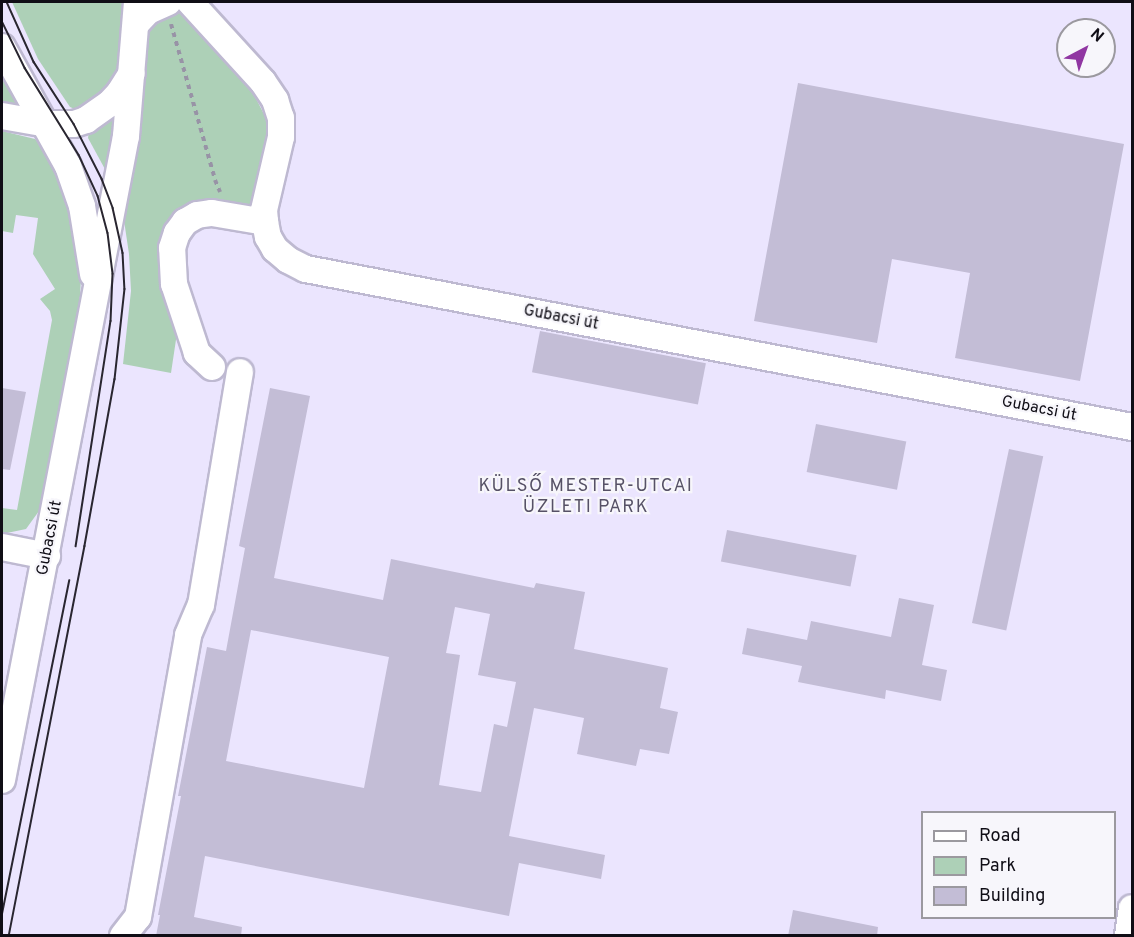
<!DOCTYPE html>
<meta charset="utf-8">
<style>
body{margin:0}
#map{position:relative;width:1134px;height:937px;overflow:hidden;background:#ebe5fe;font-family:Overpass,sans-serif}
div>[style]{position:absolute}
.green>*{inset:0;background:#add0b7}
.building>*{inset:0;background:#c3bdd6;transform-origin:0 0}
.path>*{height:4px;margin-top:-2px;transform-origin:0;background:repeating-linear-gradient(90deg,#9893a6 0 4.5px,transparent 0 9px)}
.roads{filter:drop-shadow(2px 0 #beb9d1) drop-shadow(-2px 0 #beb9d1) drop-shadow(0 2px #beb9d1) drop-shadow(0 -2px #beb9d1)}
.minor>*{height:26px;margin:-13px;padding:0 13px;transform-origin:13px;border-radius:13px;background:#fff}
.tram>*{height:1.5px;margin:-0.75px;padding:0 0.75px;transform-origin:0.75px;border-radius:0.75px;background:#292630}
span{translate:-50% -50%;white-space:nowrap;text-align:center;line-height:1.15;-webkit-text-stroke:4.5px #f7f6fb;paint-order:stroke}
.street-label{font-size:16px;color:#100e16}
.neighbourhood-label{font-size:18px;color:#565166;letter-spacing:1.5px}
.frame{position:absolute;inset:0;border:3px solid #100e16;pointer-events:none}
.legend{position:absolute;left:921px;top:811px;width:195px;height:108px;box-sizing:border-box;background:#f7f6fb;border:2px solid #9b999f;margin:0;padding:8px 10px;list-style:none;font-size:18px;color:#100e16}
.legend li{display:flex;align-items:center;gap:12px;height:30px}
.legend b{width:30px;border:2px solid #9b999f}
.north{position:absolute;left:1056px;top:18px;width:60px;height:60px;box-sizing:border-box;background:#f7f6fb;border:2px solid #9b999f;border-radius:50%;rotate:41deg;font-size:16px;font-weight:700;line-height:24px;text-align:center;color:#100e16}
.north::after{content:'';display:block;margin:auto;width:21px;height:27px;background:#9036a2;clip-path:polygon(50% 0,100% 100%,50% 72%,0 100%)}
</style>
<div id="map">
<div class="green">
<i style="clip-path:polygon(12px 2px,124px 2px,119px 60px,115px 77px,105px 91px,85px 108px,77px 110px,70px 107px,38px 59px)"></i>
<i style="clip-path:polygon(169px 13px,180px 13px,190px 18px,249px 85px,267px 120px,268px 140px,249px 211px,194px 207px,170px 306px,177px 333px,171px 373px,123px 364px,131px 291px,129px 254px,122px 207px,146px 37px,152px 26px)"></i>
<i style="clip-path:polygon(2px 71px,20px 105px,17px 107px,2px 108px)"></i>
<i style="clip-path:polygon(119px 108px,106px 171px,88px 138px,89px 132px)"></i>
<i style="clip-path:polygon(2px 131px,35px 139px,52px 155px,75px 222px,81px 277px,80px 297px,39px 511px,26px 529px,2px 534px,2px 508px,17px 510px,52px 320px,50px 311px,40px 299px,55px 289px,33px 254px,38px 218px,16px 215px,13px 233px,2px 231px)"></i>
</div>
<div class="building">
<i style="clip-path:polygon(798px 83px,1124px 144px,1080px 381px,955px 358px,970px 273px,892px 259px,877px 343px,754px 321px)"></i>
<i style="left:540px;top:331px;width:169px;height:42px;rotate:11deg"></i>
<i style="clip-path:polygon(2px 388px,26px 392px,10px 470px,2px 469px)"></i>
<i style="clip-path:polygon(evenodd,270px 388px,310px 396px,274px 578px,383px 600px,391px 559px,534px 588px,536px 583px,585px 592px,574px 649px,668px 668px,660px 708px,678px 712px,669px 754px,640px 749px,636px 766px,577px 754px,584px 718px,534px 708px,509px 836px,605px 855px,601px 879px,519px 863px,509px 916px,205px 856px,194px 917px,242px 927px,241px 936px,156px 936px,160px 915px,158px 915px,181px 796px,178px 796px,207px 647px,226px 651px,245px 548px,239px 546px,270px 388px,455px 607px,490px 614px,478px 675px,516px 682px,507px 727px,494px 724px,481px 792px,439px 785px,460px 655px,446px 653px,455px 607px,270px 388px,251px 630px,389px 657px,364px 788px,226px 761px,251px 630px)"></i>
<i style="left:816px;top:424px;width:92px;height:49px;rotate:11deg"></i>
<i style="left:1009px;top:449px;width:35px;height:178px;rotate:12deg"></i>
<i style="left:727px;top:530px;width:132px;height:32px;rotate:11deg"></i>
<i style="clip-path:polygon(899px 598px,934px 605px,922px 665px,947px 670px,941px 701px,886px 690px,885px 699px,798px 682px,802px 666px,742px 654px,747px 628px,807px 640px,811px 621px,891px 637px)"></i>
<i style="clip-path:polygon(793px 910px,878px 927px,877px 936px,788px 936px)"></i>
</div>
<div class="path">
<i style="left:171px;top:24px;width:162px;rotate:74.2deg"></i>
<i style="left:215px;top:180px;width:13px;rotate:67deg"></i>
</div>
<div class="roads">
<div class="minor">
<i style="left:190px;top:2px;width:108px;rotate:47.6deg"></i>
<i style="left:263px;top:82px;width:22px;rotate:56deg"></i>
<i style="left:275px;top:100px;width:19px;rotate:72deg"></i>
<i style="left:281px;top:118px;width:19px;rotate:90deg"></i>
<i style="left:281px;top:137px;width:75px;rotate:103.1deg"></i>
<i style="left:264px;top:210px;width:12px;rotate:85deg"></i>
<i style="left:265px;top:222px;width:15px;rotate:79deg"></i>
<i style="left:268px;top:237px;width:14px;rotate:60deg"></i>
<i style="left:275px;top:249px;width:17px;rotate:40deg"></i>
<i style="left:288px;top:260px;width:20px;rotate:27deg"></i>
<i style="left:306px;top:269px;width:841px;rotate:10.83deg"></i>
<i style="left:136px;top:24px;width:18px;rotate:-47deg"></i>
<i style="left:148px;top:11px;width:22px;rotate:-24deg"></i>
<i style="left:2px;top:47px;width:136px;rotate:61deg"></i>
<i style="left:68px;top:166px;width:42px;rotate:70.7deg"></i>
<i style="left:82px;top:206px;width:69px;rotate:80.8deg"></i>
<i style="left:2px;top:116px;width:46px;rotate:10.1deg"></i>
<i style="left:47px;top:124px;width:27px"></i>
<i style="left:74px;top:124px;width:13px;rotate:-18deg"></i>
<i style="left:86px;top:120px;width:28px;rotate:-35deg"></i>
<i style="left:109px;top:104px;width:16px;rotate:-47deg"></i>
<i style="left:120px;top:92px;width:22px;rotate:-58deg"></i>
<i style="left:212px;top:367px;width:21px;rotate:-137deg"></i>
<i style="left:197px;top:353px;width:73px;rotate:-108.4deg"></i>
<i style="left:174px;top:284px;width:36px;rotate:-93deg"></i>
<i style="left:172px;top:248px;width:16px;rotate:-72deg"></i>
<i style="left:177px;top:233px;width:14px;rotate:-54deg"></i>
<i style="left:185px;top:222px;width:14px;rotate:-30deg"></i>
<i style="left:197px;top:215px;width:15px;rotate:-8deg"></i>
<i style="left:212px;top:213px;width:54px;rotate:9.6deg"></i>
<i style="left:2px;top:547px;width:46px;rotate:11.3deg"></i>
<i style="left:2px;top:780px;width:656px;rotate:-79.1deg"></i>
<i style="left:126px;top:136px;width:134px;rotate:-85.3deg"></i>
<i style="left:123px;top:936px;width:24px;rotate:-52deg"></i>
<i style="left:138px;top:917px;width:286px;rotate:-79.9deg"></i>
<i style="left:188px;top:635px;width:33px;rotate:-67deg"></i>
<i style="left:201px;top:605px;width:236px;rotate:-80.5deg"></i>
<i style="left:1128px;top:936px;width:28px;rotate:-82deg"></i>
</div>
</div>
<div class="tram">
<i style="left:7px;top:2px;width:66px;rotate:65.8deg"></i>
<i style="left:34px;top:62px;width:74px;rotate:57.2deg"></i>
<i style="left:74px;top:124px;width:62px;rotate:63deg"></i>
<i style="left:102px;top:179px;width:31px;rotate:69deg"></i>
<i style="left:113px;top:208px;width:46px;rotate:77.5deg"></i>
<i style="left:123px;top:253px;width:36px;rotate:87deg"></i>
<i style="left:125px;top:289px;width:91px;rotate:96.3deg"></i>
<i style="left:115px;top:379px;width:170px;rotate:100.2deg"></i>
<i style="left:85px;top:546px;width:397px;rotate:101deg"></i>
<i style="left:2px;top:21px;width:52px;rotate:63.9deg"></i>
<i style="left:25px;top:68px;width:102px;rotate:58.2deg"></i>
<i style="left:79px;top:155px;width:45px;rotate:65.1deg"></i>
<i style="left:98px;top:196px;width:38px;rotate:75deg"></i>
<i style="left:108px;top:233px;width:41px;rotate:83deg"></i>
<i style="left:113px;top:274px;width:47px;rotate:92.4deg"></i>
<i style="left:111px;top:321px;width:228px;rotate:98.8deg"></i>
<i style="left:2px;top:914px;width:340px;rotate:-78.6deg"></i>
</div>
<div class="street-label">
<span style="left:561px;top:318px;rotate:11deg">Gubacsi út</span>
<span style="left:1039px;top:409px;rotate:11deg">Gubacsi út</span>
<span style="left:50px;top:538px;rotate:-79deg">Gubacsi út</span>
</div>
<div class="neighbourhood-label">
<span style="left:586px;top:498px">KÜLSŐ MESTER-UTCAI<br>ÜZLETI PARK</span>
</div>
<div class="frame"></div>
<ul class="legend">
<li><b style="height:8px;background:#fff"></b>Road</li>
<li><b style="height:16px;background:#add0b7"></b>Park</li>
<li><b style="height:16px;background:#c3bdd6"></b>Building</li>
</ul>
<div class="north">N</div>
</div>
